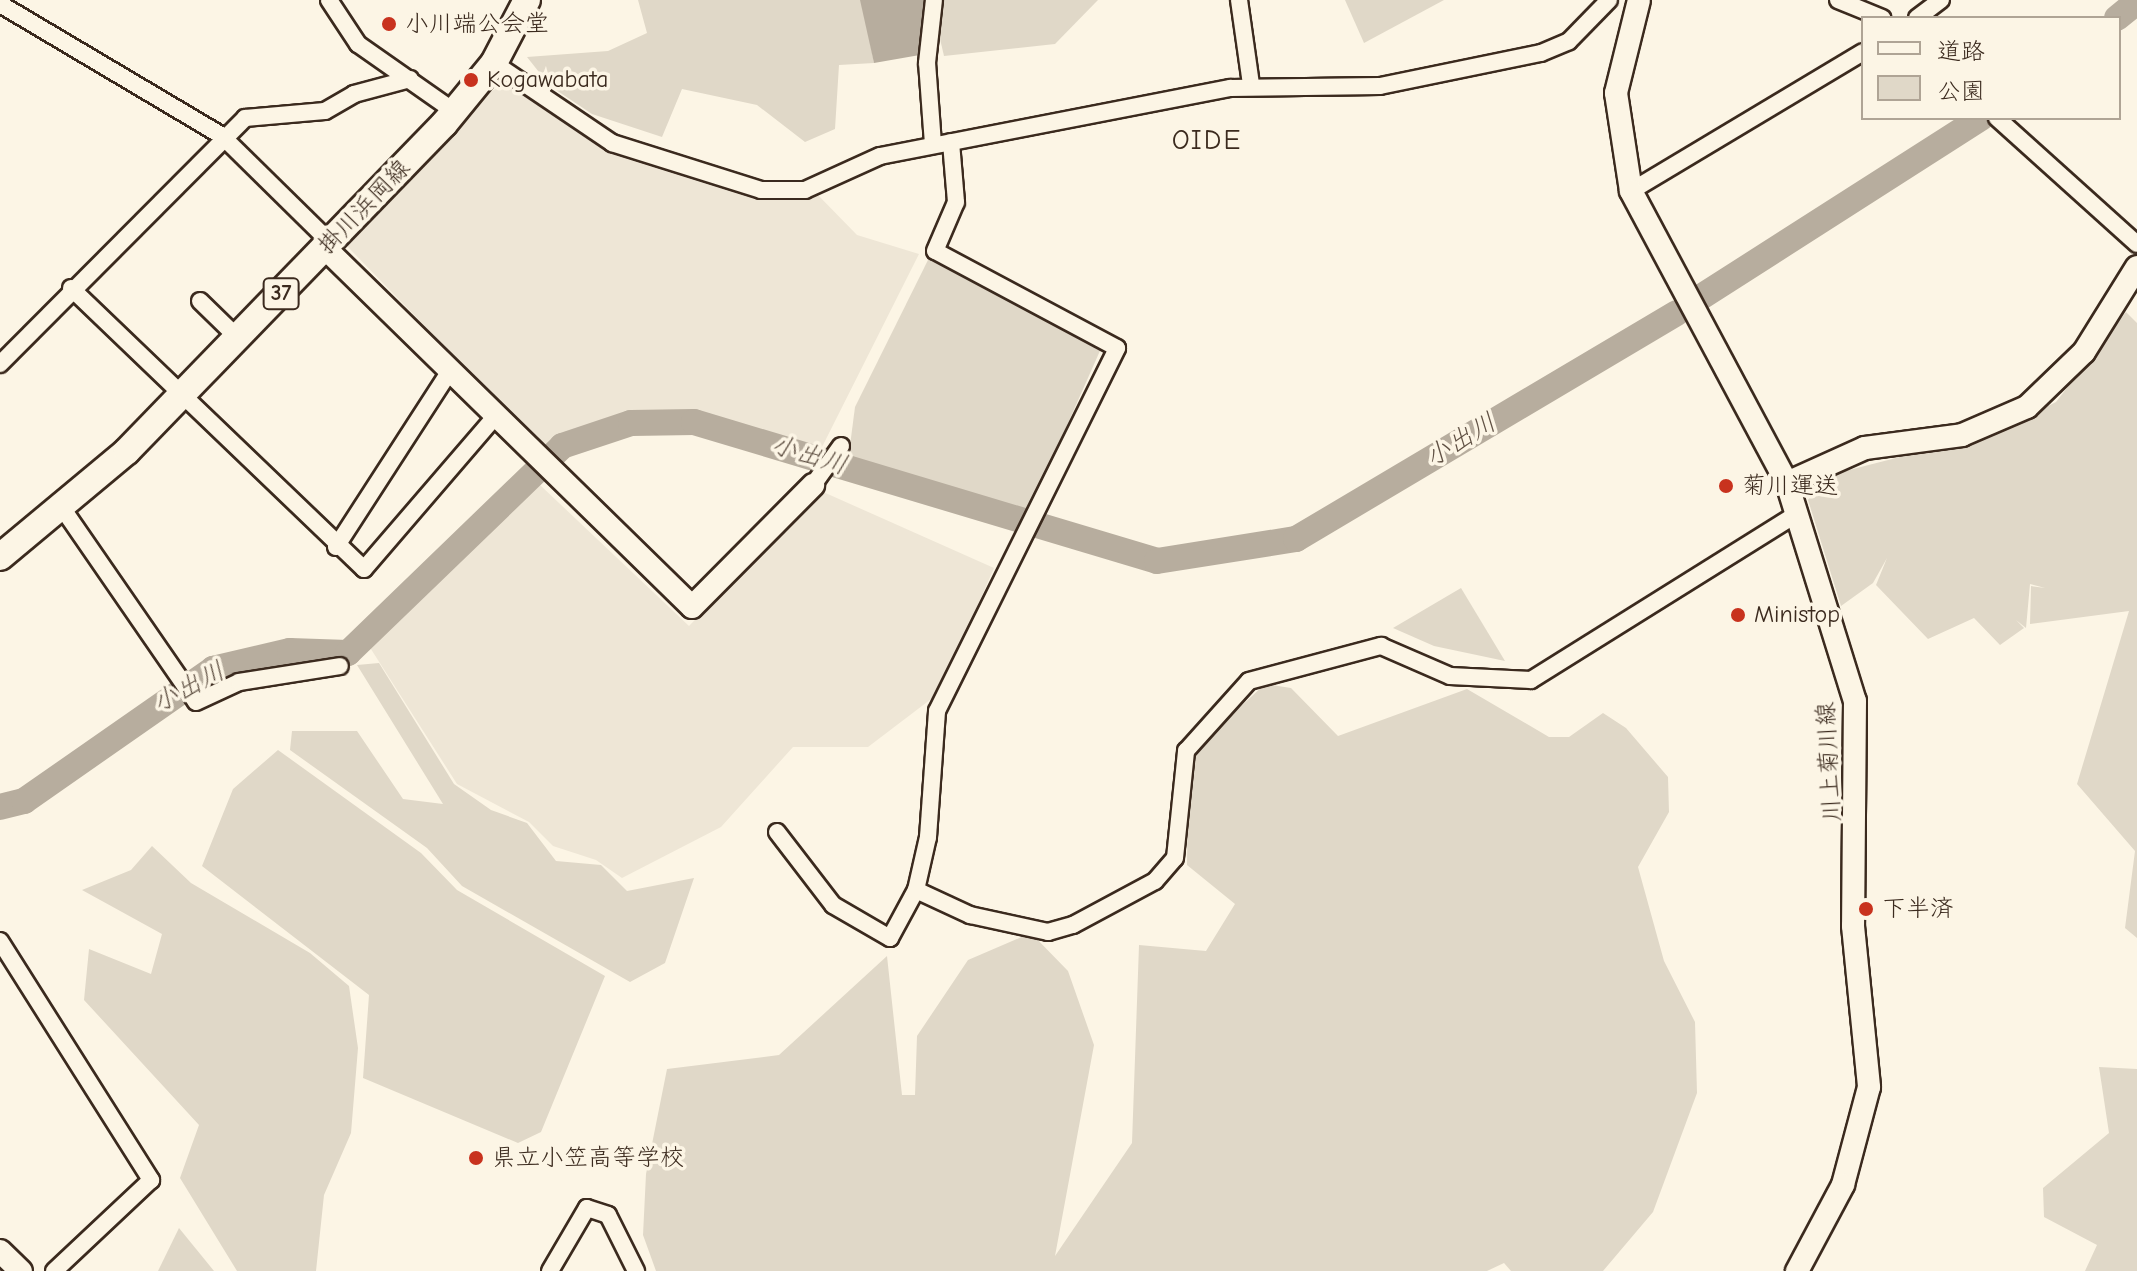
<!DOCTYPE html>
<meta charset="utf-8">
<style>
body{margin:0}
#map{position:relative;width:2137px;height:1271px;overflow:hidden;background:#fcf5e5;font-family:"Comic Neue","Klee One",sans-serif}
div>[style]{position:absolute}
.built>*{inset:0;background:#eee6d6}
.green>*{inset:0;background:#e0d8c8}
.water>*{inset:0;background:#b7ad9e}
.river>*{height:26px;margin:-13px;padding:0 13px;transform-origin:13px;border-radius:13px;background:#b7ad9e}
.roads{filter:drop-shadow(2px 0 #3b2a1e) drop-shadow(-2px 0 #3b2a1e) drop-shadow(0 2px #3b2a1e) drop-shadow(0 -2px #3b2a1e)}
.street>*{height:16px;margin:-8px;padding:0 8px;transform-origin:8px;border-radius:8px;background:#fcf5e5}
.secondary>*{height:22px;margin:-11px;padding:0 11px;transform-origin:11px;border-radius:11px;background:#fcf5e5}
.primary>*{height:26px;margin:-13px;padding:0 13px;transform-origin:13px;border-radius:13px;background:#fcf5e5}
.dots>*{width:22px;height:22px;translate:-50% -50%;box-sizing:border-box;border:4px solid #fcf5e5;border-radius:50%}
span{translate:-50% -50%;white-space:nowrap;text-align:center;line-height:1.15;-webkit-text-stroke:7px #fcf5e5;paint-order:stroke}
.shield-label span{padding:2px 6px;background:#fcf5e5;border:2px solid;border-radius:6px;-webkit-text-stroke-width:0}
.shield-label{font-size:22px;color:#3b2a1e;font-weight:700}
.poi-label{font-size:24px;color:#3b2a1e}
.left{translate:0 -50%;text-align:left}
.street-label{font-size:24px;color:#3b2a1e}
.water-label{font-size:26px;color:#605144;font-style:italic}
.quarter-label{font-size:28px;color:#3b2a1e;letter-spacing:2px}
.legend{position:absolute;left:1861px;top:16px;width:260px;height:104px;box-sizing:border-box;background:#fcf5e5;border:2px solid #afa495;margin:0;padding:10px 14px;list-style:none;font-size:24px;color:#3b2a1e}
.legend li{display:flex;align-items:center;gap:16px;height:40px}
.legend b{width:40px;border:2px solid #afa495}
</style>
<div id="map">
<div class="built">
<i style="clip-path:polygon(513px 80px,594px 136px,736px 189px,816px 193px,857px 235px,919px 254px,818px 455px,685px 414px,650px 411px,568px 431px,543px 448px,347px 246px,484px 95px)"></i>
<i style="clip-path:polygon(540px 485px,689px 626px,821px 491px,994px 568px,939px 693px,868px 747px,793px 747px,721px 827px,622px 878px,596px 860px,553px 846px,529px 822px,457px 784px,369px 646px)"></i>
</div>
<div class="green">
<i style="clip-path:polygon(638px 0,862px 0,874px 63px,839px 65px,835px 129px,805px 142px,757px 105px,682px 89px,662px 137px,592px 114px,550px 86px,527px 57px,608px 51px,647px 33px)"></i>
<i style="clip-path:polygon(931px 0,1098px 0,1055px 44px,944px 56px)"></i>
<i style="clip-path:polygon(1345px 0,1444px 0,1364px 43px)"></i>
<i style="clip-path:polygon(929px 258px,1103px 344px,1029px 511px,848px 461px,855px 407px)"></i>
<i style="clip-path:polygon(2126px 312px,2137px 323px,2137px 938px,2125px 928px,2135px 851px,2077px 784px,2129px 611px,2030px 624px,2031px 586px,2045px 588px,2030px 584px,2026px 628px,2016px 620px,2024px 628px,2000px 645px,1974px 618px,1928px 639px,1876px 585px,1887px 558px,1873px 583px,1841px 606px,1808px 500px,1822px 477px,1997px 432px,2056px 402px)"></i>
<i style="clip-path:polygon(1461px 588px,1505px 661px,1434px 646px,1393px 628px)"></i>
<i style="clip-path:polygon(379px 663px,454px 784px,491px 810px,527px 823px,556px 861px,601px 865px,627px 891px,694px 878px,665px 963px,630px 982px,462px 886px,427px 848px,290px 750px,292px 731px,357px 731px,403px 799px,443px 804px,357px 665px)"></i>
<i style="clip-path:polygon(1265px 684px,1291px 688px,1338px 736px,1467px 689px,1549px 737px,1569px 737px,1603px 713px,1626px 728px,1668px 777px,1669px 812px,1638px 867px,1664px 961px,1695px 1022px,1697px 1093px,1653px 1212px,1603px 1271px,1511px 1271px,1504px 1263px,1487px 1271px,656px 1271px,643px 1235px,646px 1174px,667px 1069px,779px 1055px,887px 956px,902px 1095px,915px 1095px,917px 1036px,968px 960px,1031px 933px,1068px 971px,1094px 1045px,1055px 1256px,1132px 1143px,1139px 945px,1206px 951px,1235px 904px,1187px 865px,1188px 773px,1197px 747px)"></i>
<i style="clip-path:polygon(278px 750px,421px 853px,457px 890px,605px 976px,541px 1132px,518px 1143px,363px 1078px,369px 995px,202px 866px,233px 789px)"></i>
<i style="clip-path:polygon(152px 846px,191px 883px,310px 953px,349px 986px,358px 1048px,351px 1133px,324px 1195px,316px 1271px,237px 1271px,180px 1178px,199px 1125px,84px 1000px,89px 949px,151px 974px,162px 934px,82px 890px,131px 870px)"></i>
<i style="clip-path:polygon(2099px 1067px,2137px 1069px,2137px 1271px,2085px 1271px,2097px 1245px,2044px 1217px,2043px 1188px,2109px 1133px)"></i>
<i style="clip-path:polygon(179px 1228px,214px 1271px,158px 1271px)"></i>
</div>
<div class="water">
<i style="clip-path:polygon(860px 0,928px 0,937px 52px,874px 63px)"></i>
</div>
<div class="river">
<i style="left:2117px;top:18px;width:26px;rotate:-39deg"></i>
<i style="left:1701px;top:297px;width:332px;rotate:-32.6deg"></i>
<i style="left:0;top:807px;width:25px;rotate:-14deg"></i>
<i style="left:24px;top:801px;width:231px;rotate:-34.9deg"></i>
<i style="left:213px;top:669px;width:79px;rotate:-13.2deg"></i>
<i style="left:290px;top:651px;width:58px;rotate:2deg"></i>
<i style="left:348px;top:653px;width:298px;rotate:-44deg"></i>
<i style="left:562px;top:446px;width:73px;rotate:-18.4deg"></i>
<i style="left:631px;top:423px;width:63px;rotate:-0.9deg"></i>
<i style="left:694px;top:422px;width:483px;rotate:16.7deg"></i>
<i style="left:1157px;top:561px;width:141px;rotate:-9deg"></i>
<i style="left:1296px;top:539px;width:442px;rotate:-30.7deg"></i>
</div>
<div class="roads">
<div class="street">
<i style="left:329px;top:0;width:53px;rotate:56.6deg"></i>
<i style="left:358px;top:44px;width:118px;rotate:35deg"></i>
<i style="left:1239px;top:0;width:85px;rotate:81.9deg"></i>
<i style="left:1838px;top:0;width:48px;rotate:22.2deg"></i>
<i style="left:0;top:4px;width:258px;rotate:30.7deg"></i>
<i style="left:222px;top:136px;width:151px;rotate:44.5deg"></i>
<i style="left:1917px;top:18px;width:30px;rotate:-37deg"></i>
<i style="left:494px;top:63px;width:143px;rotate:34.1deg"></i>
<i style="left:612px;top:143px;width:156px;rotate:17.5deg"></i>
<i style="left:761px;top:190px;width:44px"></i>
<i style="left:805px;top:190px;width:82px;rotate:-24.4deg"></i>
<i style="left:880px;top:156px;width:357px;rotate:-11deg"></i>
<i style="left:1230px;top:88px;width:150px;rotate:-0.8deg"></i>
<i style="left:1380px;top:86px;width:164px;rotate:-11.6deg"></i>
<i style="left:1541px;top:53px;width:30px;rotate:-23deg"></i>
<i style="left:1569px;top:41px;width:57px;rotate:-45.7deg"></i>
<i style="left:1997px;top:118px;width:188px;rotate:42deg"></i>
<i style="left:933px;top:144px;width:81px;rotate:-94.2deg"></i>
<i style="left:927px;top:63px;width:63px;rotate:-83.7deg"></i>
<i style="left:1631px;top:191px;width:270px;rotate:-30.9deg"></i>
<i style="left:71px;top:288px;width:406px;rotate:43.8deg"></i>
<i style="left:364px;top:569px;width:199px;rotate:-49.3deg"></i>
<i style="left:200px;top:301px;width:53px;rotate:44.2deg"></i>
<i style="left:0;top:364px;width:347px;rotate:-45.1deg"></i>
<i style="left:245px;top:118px;width:80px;rotate:-5deg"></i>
<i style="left:325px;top:111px;width:34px;rotate:-30deg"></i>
<i style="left:354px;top:94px;width:58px;rotate:-15deg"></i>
<i style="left:813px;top:485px;width:48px;rotate:-54.3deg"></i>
<i style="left:63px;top:509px;width:234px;rotate:55.4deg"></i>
<i style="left:196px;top:702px;width:47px;rotate:-24.9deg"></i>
<i style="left:239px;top:682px;width:102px;rotate:-9deg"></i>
<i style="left:336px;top:547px;width:208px;rotate:-57.1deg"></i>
<i style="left:777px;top:832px;width:92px;rotate:52.5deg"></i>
<i style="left:833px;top:905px;width:66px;rotate:30.1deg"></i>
<i style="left:890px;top:938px;width:55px;rotate:-61.6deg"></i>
<i style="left:916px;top:890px;width:60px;rotate:24.8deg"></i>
<i style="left:970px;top:915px;width:80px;rotate:12.3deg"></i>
<i style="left:1048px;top:932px;width:26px;rotate:-16deg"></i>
<i style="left:1073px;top:925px;width:93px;rotate:-28.2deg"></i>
<i style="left:1155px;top:881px;width:30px;rotate:-49deg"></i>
<i style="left:1175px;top:858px;width:108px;rotate:-84.1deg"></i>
<i style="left:1186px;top:751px;width:94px;rotate:-48deg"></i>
<i style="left:1249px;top:681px;width:137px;rotate:-14.9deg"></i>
<i style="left:1381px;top:646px;width:75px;rotate:23.5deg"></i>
<i style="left:1450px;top:676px;width:81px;rotate:2.8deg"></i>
<i style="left:1531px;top:680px;width:314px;rotate:-32deg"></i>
<i style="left:916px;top:890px;width:54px;rotate:-77.2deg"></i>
<i style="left:928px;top:837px;width:126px;rotate:-85.9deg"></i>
<i style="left:937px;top:711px;width:405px;rotate:-63.6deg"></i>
<i style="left:1117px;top:348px;width:206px;rotate:-151.9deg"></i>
<i style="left:935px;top:251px;width:53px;rotate:-66.8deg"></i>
<i style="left:956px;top:202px;width:60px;rotate:-94.8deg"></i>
<i style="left:0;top:941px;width:283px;rotate:57.7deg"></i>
<i style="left:151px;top:1180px;width:133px;rotate:136.8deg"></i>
<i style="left:550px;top:1271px;width:73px;rotate:-59.6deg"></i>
<i style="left:587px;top:1208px;width:22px;rotate:18deg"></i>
<i style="left:608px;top:1215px;width:63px;rotate:63.4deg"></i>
</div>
<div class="secondary">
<i style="left:1639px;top:0;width:96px;rotate:103.9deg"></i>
<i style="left:1616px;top:93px;width:99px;rotate:81.3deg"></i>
<i style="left:1631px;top:191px;width:331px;rotate:61.9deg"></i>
<i style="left:1787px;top:483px;width:228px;rotate:72.7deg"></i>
<i style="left:1855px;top:701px;width:225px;rotate:90.5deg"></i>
<i style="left:1853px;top:926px;width:162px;rotate:84.3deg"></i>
<i style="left:1869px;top:1087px;width:101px;rotate:104.9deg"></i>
<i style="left:1843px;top:1185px;width:98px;rotate:118.1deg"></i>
<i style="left:325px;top:248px;width:513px;rotate:44.37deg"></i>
<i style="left:692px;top:607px;width:172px;rotate:-45.2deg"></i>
<i style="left:1787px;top:483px;width:85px;rotate:-24.2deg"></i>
<i style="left:1865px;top:448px;width:98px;rotate:-7.6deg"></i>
<i style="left:1962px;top:435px;width:71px;rotate:-23.3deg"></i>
<i style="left:2027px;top:407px;width:79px;rotate:-44deg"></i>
<i style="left:2084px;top:352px;width:100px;rotate:-58.1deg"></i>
<i style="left:0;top:1251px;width:29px;rotate:44deg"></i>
</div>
<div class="primary">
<i style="left:0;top:557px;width:165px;rotate:-39.8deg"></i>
<i style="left:127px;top:451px;width:455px;rotate:-45.9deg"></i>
<i style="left:444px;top:124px;width:79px;rotate:-50.7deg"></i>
<i style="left:494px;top:63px;width:71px;rotate:-62.4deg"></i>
</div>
</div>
<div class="dots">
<i style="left:389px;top:24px;background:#c8321e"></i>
<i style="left:471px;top:80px;background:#c8321e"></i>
<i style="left:1726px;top:486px;background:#c8321e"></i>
<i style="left:1738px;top:615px;background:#c8321e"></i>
<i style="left:1866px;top:909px;background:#c8321e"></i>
<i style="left:476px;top:1158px;background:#c8321e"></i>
</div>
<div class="shield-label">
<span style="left:281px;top:294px">37</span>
</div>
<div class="poi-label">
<span class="left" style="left:405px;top:24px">小川端公会堂</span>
<span class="left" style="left:487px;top:80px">Kogawabata</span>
<span class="left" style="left:1742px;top:486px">菊川運送</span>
<span class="left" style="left:1754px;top:615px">Ministop</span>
<span class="left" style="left:1882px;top:909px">下半済</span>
<span class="left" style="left:492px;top:1158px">県立小笠高等学校</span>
</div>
<div class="street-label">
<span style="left:364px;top:207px;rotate:-46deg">掛川浜岡線</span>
<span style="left:1829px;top:762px;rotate:-93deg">川上菊川線</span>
</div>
<div class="water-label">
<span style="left:1461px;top:441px;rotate:-31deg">小出川</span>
<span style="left:809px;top:456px;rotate:17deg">小出川</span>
<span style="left:189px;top:688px;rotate:-28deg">小出川</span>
</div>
<div class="quarter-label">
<span style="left:1207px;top:140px">OIDE</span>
</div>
<ul class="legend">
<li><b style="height:10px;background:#fcf5e5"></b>道路</li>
<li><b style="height:22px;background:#e0d8c8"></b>公園</li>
</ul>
</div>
